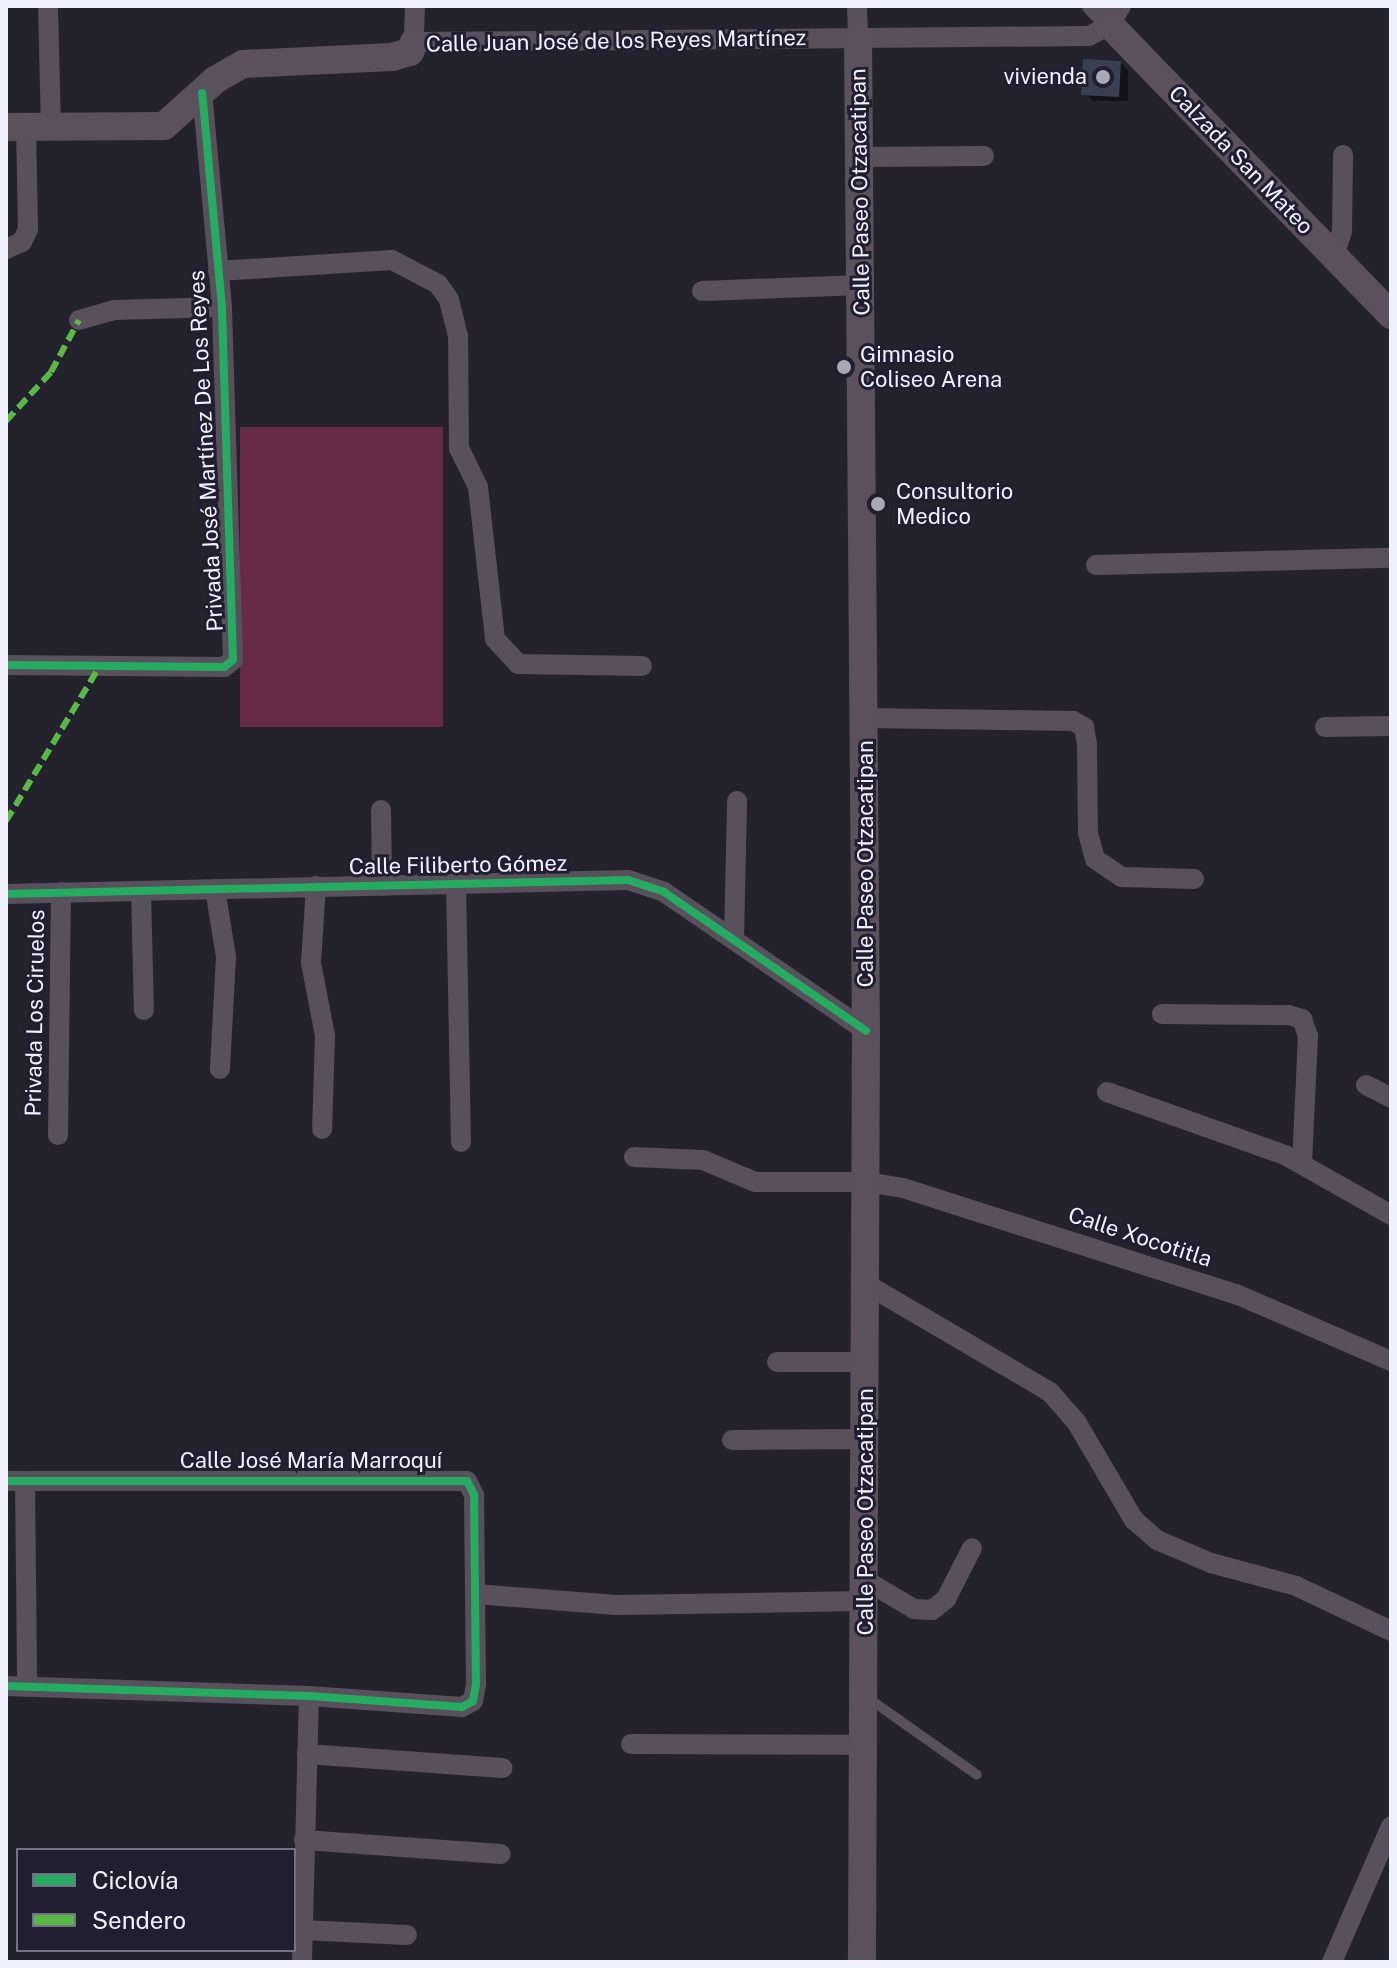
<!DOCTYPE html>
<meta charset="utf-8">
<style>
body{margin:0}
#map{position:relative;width:1397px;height:1968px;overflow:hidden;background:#24232d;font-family:"Public Sans",sans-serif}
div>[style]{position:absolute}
.green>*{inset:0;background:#672b48;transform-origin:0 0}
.shadow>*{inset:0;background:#0007}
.building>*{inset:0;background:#384051;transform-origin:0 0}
.lane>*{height:10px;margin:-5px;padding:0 5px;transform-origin:5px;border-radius:5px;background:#58505b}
.street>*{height:20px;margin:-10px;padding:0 10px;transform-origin:10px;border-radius:10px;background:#58505b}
.secondary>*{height:28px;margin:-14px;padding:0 14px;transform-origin:14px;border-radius:14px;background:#5a515d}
.quiet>*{height:6px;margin-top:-3px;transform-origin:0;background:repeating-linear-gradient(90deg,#58b947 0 12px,transparent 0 18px)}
.cycleway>*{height:8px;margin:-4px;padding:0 4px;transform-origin:4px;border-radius:4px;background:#26ab63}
.dots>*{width:22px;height:22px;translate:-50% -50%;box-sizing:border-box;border:4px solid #211e32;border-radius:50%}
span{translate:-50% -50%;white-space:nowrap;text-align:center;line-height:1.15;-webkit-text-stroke:6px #211e32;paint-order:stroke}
.street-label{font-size:22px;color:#f1f0fe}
.poi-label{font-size:22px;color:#f1f0fe}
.right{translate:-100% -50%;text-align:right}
.left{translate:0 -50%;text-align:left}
.frame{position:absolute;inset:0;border:8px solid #f1f0fe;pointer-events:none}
.legend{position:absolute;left:16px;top:1848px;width:280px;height:104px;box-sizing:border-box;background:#211e32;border:2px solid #747284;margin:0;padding:10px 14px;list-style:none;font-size:24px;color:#f1f0fe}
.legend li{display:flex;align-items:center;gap:16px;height:40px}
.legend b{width:40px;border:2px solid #747284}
</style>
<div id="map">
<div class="green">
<i style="left:240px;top:427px;width:203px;height:300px"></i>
</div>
<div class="shadow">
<i style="clip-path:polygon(1121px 63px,1128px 70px,1128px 101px,1093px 101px,1086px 94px)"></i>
</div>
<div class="building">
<i style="left:1083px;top:59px;width:38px;height:36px;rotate:3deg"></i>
</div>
<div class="lane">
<i style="left:868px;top:1698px;width:133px;rotate:35.2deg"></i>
</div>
<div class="street">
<i style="left:48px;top:6px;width:121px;rotate:88.6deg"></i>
<i style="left:415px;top:6px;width:36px;rotate:92deg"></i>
<i style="left:414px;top:42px;width:675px;rotate:-0.51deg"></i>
<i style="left:1089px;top:36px;width:24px;rotate:-28deg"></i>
<i style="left:1110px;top:25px;width:22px;rotate:-60deg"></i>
<i style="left:857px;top:6px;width:32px;rotate:88deg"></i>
<i style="left:1092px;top:6px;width:26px;rotate:47deg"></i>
<i style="left:860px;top:157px;width:124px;rotate:-0.5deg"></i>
<i style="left:6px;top:249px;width:17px;rotate:-24deg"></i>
<i style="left:22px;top:242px;width:14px;rotate:-65deg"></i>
<i style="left:28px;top:229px;width:102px;rotate:-91.1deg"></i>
<i style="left:1334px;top:256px;width:26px;rotate:-72deg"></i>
<i style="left:1342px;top:231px;width:76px;rotate:-89.2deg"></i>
<i style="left:218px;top:271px;width:174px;rotate:-3.6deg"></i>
<i style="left:392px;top:260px;width:52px;rotate:27.6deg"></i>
<i style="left:438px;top:284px;width:19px;rotate:55deg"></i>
<i style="left:449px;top:300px;width:36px;rotate:76deg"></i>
<i style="left:458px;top:335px;width:113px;rotate:89.5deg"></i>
<i style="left:459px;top:448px;width:43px;rotate:64deg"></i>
<i style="left:478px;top:487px;width:153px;rotate:83.6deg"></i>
<i style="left:495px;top:639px;width:34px;rotate:47deg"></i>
<i style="left:518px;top:664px;width:124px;rotate:0.9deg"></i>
<i style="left:702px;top:291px;width:159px;rotate:-2.2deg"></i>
<i style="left:79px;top:320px;width:37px;rotate:-16deg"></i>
<i style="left:115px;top:310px;width:107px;rotate:-1.6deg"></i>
<i style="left:1096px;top:565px;width:295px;rotate:-1.4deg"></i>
<i style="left:6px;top:665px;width:218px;rotate:0.5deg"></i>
<i style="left:224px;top:667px;width:11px;rotate:-38deg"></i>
<i style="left:233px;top:660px;width:353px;rotate:-91.8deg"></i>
<i style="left:222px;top:307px;width:215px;rotate:-95.3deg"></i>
<i style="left:865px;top:718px;width:208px;rotate:0.8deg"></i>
<i style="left:1073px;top:721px;width:13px;rotate:29deg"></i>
<i style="left:1084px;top:727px;width:17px;rotate:80deg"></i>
<i style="left:1087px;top:744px;width:89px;rotate:89.4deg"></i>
<i style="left:1088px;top:833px;width:27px;rotate:75deg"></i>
<i style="left:1095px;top:859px;width:32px;rotate:34deg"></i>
<i style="left:1122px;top:877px;width:72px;rotate:1.6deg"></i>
<i style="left:1325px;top:727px;width:66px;rotate:-0.9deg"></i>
<i style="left:381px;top:810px;width:76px;rotate:89.2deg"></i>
<i style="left:456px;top:884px;width:258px;rotate:88.9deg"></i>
<i style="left:316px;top:886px;width:77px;rotate:93.7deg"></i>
<i style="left:311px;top:963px;width:74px;rotate:79.1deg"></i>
<i style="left:325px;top:1036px;width:93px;rotate:91.8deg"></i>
<i style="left:215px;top:889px;width:69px;rotate:80.8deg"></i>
<i style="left:226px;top:957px;width:112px;rotate:93.1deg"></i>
<i style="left:141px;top:891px;width:119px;rotate:88.6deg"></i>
<i style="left:6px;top:894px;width:622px;rotate:-1.29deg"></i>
<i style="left:628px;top:880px;width:38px;rotate:18deg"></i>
<i style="left:664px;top:892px;width:245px;rotate:34.5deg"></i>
<i style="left:734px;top:938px;width:137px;rotate:-88.7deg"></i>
<i style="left:1162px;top:1014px;width:126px;rotate:0.5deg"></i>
<i style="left:1288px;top:1015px;width:15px;rotate:16deg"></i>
<i style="left:1302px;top:1019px;width:18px;rotate:71deg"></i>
<i style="left:1308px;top:1036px;width:128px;rotate:92.7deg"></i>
<i style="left:1366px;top:1085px;width:28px;rotate:27deg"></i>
<i style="left:1107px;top:1092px;width:189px;rotate:19.5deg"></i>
<i style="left:1285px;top:1155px;width:122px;rotate:29.5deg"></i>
<i style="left:58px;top:1135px;width:243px;rotate:-89.3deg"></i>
<i style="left:634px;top:1157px;width:69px;rotate:2.5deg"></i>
<i style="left:703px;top:1160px;width:56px;rotate:22.9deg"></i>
<i style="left:755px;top:1182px;width:110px"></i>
<i style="left:865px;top:1182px;width:38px;rotate:9deg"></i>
<i style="left:903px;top:1188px;width:349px;rotate:17.7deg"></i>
<i style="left:1236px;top:1294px;width:169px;rotate:23.4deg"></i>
<i style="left:866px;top:1284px;width:213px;rotate:30.4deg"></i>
<i style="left:1050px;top:1392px;width:41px;rotate:48.9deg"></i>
<i style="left:1077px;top:1423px;width:113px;rotate:59.6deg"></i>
<i style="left:1134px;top:1520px;width:30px;rotate:41deg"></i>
<i style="left:1157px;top:1540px;width:59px;rotate:23.1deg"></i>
<i style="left:1211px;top:1563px;width:88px;rotate:15.1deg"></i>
<i style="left:1296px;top:1586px;width:105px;rotate:25.3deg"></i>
<i style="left:777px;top:1362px;width:89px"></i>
<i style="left:732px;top:1440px;width:134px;rotate:-0.4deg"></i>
<i style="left:6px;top:1481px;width:461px"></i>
<i style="left:467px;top:1481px;width:16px;rotate:63deg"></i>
<i style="left:474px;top:1495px;width:189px;rotate:89.4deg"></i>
<i style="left:476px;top:1684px;width:17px;rotate:100deg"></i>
<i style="left:473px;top:1701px;width:13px;rotate:151deg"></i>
<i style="left:462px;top:1707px;width:153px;rotate:-175.9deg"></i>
<i style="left:309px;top:1696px;width:303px;rotate:-178.1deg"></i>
<i style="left:25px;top:1481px;width:206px;rotate:89.4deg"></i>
<i style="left:865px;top:1580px;width:57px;rotate:30.6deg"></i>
<i style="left:914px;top:1609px;width:18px;rotate:3deg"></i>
<i style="left:932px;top:1610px;width:18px;rotate:-38deg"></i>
<i style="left:946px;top:1599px;width:57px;rotate:-63deg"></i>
<i style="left:476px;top:1594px;width:140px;rotate:4.5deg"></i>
<i style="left:616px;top:1605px;width:249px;rotate:-0.9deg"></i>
<i style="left:631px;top:1744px;width:233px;rotate:0.2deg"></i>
<i style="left:307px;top:1754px;width:196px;rotate:4.1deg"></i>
<i style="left:304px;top:1840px;width:197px;rotate:4.1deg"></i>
<i style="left:302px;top:1930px;width:105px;rotate:2.7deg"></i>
<i style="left:302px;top:1962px;width:266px;rotate:-88.5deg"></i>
<i style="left:1332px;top:1962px;width:148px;rotate:-66.5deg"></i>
</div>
<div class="secondary">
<i style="left:1110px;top:25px;width:404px;rotate:45.9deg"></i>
<i style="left:858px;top:38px;width:993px;rotate:89.54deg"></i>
<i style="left:866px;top:1031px;width:931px;rotate:90.25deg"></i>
<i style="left:6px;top:127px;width:158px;rotate:-0.4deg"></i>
<i style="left:164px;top:126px;width:69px;rotate:-42deg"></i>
<i style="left:215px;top:80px;width:32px;rotate:-30deg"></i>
<i style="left:243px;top:64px;width:149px;rotate:-2.7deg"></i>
<i style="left:392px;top:57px;width:19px;rotate:-16deg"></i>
<i style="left:410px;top:52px;width:11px;rotate:-68deg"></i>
</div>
<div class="quiet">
<i style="left:6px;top:421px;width:67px;rotate:-47.4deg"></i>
<i style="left:51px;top:372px;width:59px;rotate:-61.7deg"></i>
<i style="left:6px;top:821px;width:181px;rotate:-58.8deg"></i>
</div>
<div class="cycleway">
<i style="left:6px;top:665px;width:218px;rotate:0.5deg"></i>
<i style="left:224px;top:667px;width:11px;rotate:-38deg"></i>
<i style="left:233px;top:660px;width:353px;rotate:-91.8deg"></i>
<i style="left:222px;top:307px;width:215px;rotate:-95.3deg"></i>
<i style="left:6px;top:894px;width:622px;rotate:-1.29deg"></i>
<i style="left:628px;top:880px;width:38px;rotate:18deg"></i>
<i style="left:664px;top:892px;width:245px;rotate:34.5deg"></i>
<i style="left:6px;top:1481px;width:461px"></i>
<i style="left:467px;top:1481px;width:16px;rotate:63deg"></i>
<i style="left:474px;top:1495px;width:189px;rotate:89.4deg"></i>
<i style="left:476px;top:1684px;width:17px;rotate:100deg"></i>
<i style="left:473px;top:1701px;width:13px;rotate:151deg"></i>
<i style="left:462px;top:1707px;width:153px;rotate:-175.9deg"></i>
<i style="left:309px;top:1696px;width:303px;rotate:-178.1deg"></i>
</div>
<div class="dots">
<i style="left:1103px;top:77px;background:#a9a8b5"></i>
<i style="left:844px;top:367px;background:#a9a8b5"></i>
<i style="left:878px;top:504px;background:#a9a8b5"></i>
</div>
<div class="street-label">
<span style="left:616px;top:41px;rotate:-1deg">Calle Juan José de los Reyes Martínez</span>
<span style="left:1241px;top:160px;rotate:46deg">Calzada San Mateo</span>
<span style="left:860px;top:192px;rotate:-91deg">Calle Paseo Otzacatipan</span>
<span style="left:206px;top:451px;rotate:-93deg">Privada José Martínez De Los Reyes</span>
<span style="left:866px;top:864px;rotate:-90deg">Calle Paseo Otzacatipan</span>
<span style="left:458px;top:865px;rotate:-1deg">Calle Filiberto Gómez</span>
<span style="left:35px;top:1013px;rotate:-89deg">Privada Los Ciruelos</span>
<span style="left:1140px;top:1237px;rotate:18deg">Calle Xocotitla</span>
<span style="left:311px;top:1461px">Calle José María Marroquí</span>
<span style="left:866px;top:1512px;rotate:-90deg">Calle Paseo Otzacatipan</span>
</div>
<div class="poi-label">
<span class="right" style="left:1087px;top:77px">vivienda</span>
<span class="left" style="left:860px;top:367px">Gimnasio<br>Coliseo Arena</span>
<span class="left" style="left:896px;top:504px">Consultorio<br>Medico</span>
</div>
<div class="frame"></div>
<ul class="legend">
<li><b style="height:10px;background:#26ab63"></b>Ciclovía</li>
<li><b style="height:10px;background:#58b947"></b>Sendero</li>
</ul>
</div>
